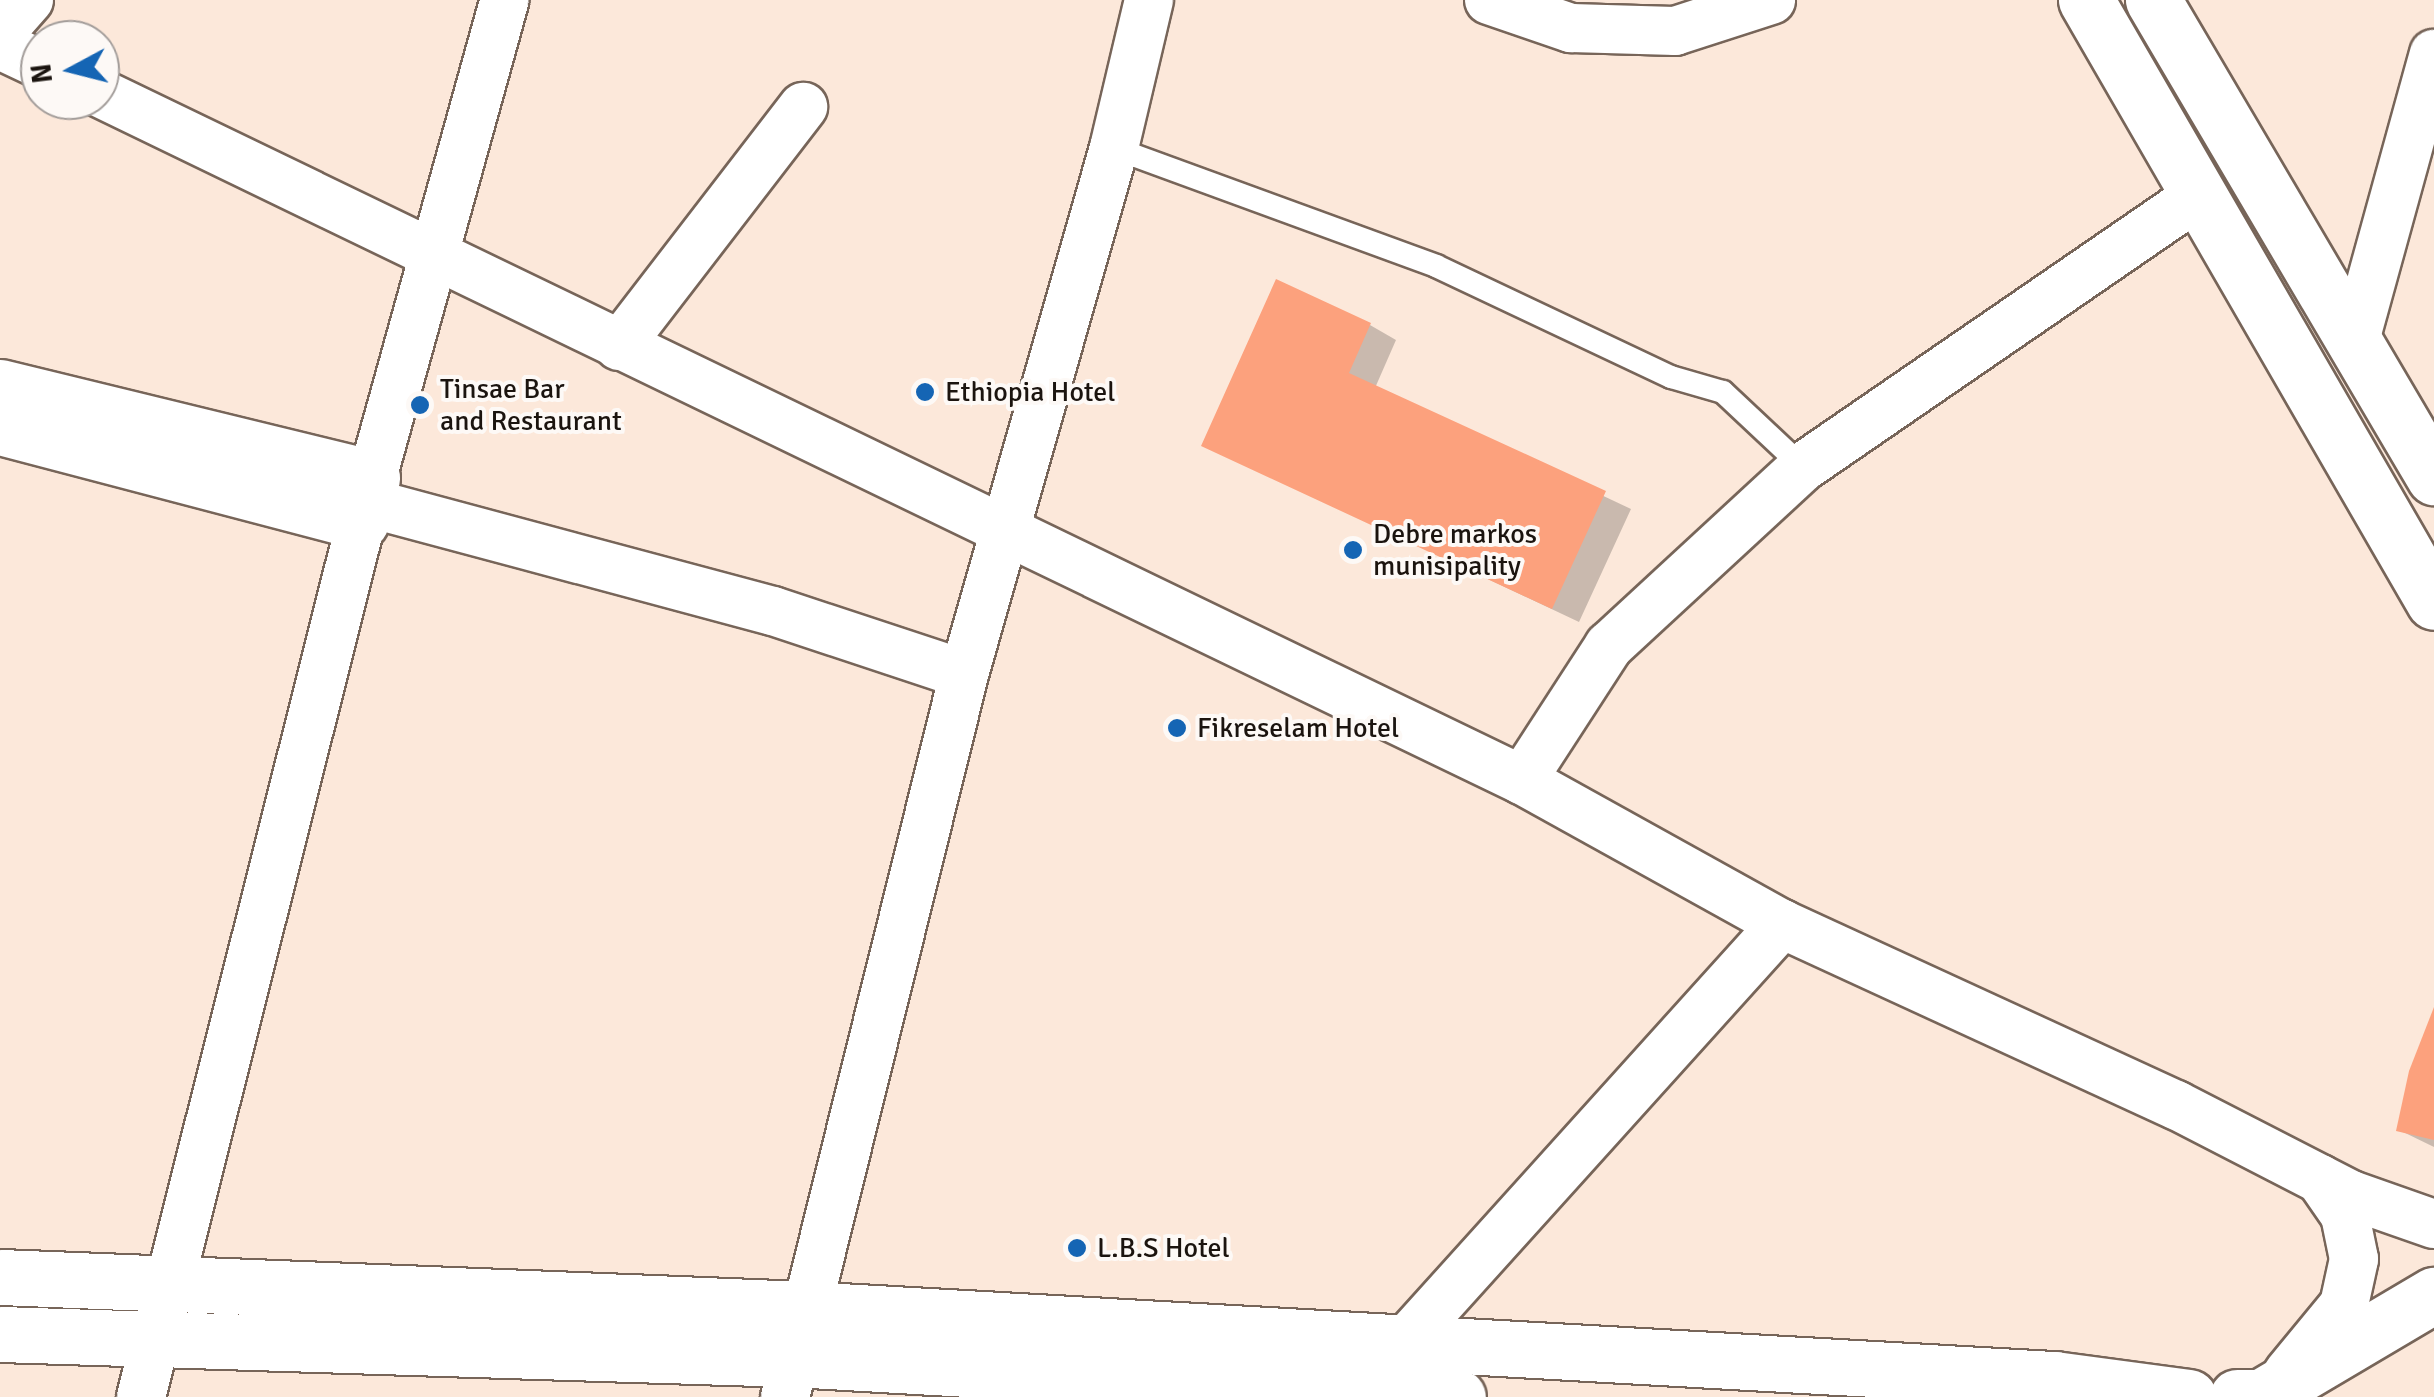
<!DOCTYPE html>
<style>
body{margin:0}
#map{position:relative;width:2434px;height:1397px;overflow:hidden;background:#fce8da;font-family:Signika,sans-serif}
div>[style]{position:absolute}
.shadow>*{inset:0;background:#0003}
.building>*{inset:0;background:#fca17d}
.roads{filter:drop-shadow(2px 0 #776559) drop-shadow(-2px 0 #776559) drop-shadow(0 2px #776559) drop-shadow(0 -2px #776559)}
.service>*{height:22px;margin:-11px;padding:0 11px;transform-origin:11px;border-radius:11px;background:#fff}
.minor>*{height:48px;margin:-24px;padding:0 24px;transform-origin:24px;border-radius:24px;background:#fff}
.tertiary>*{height:55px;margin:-27.5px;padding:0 27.5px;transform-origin:27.5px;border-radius:27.5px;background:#fff}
.secondary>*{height:55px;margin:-27.5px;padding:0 27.5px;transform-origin:27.5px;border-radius:27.5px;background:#fff}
.trunk>*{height:55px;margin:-27.5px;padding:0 27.5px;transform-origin:27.5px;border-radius:27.5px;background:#fff}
.dots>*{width:28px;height:28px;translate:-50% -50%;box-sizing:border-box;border:5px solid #fdf9f6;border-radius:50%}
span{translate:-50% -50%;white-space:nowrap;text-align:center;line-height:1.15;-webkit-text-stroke:8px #fdf9f6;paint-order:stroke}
.poi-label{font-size:28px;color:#1b140f}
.left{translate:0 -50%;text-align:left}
.north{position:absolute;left:20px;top:20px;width:100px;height:100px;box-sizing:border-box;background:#fdf9f6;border:2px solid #a39d9a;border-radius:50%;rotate:263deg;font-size:28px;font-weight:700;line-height:40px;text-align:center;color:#1b140f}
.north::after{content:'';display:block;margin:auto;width:35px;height:45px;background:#1565b4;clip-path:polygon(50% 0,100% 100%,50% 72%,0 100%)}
</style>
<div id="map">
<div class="shadow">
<i style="clip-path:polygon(1370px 325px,1396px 340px,1375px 388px,1631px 509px,1579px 622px,1204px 445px)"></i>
<i style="clip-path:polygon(2434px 1013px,2434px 1147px,2399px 1130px)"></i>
</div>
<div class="building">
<i style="clip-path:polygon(1276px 279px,1371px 323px,1349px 373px,1606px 491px,1552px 609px,1201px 446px)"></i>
<i style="clip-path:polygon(2434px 1007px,2434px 1140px,2396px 1131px,2409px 1071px)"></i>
</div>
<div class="roads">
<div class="service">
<i style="left:1114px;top:148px;width:343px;rotate:20.1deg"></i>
<i style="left:1436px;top:266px;width:260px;rotate:25.3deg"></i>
<i style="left:1671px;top:377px;width:54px;rotate:16.1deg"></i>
<i style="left:1723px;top:392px;width:110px;rotate:43.2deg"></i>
</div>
<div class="minor">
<i style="left:1489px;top:0;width:87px;rotate:18.9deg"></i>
<i style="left:1571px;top:28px;width:104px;rotate:1.7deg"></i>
<i style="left:1675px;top:31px;width:101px;rotate:-17.9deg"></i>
<i style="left:0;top:33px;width:44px;rotate:-48.7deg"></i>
<i style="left:0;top:45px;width:44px;rotate:25.4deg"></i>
<i style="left:100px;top:93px;width:1579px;rotate:25.79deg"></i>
<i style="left:1522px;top:780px;width:297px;rotate:29deg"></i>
<i style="left:1782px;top:924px;width:434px;rotate:24.7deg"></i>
<i style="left:2176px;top:1105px;width:197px;rotate:27.2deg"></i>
<i style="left:2351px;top:1195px;width:88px;rotate:19.3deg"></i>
<i style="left:2354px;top:344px;width:301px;rotate:-74.6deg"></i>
<i style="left:619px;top:346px;width:302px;rotate:-52.4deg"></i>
<i style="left:366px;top:502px;width:421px;rotate:15deg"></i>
<i style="left:773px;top:611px;width:201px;rotate:18.3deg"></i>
<i style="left:1522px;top:780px;width:160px;rotate:-57deg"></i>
<i style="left:1609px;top:646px;width:264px;rotate:-42.7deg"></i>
<i style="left:1803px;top:467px;width:480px;rotate:-34.5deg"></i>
<i style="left:1399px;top:1370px;width:26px;rotate:-81deg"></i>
<i style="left:1403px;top:1344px;width:566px;rotate:-47.94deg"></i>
<i style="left:2288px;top:1373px;width:88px;rotate:-50.5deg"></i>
<i style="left:2344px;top:1305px;width:47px;rotate:-77.7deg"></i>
<i style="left:2354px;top:1259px;width:45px;rotate:-101.6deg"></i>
<i style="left:2345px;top:1215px;width:44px;rotate:-124.8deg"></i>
<i style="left:141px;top:1397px;width:948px;rotate:-75.89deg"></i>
<i style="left:372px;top:478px;width:496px;rotate:-74.5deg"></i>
<i style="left:785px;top:1397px;width:745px;rotate:-76.09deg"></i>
<i style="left:964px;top:674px;width:547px;rotate:-74.08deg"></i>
<i style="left:1114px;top:148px;width:152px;rotate:-76.7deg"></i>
</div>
<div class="tertiary">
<i style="left:2086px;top:0;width:695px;rotate:59.97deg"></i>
<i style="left:2153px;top:0;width:554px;rotate:59.5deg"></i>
<i style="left:0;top:387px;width:383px;rotate:13.7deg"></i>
<i style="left:0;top:427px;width:373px;rotate:14.7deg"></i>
<i style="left:2268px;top:1393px;width:193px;rotate:-30.6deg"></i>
</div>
<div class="secondary">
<i style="left:0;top:1277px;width:805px;rotate:2.28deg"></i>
<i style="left:804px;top:1309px;width:1252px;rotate:3.21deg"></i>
<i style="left:2054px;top:1379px;width:136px;rotate:7.6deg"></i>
<i style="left:0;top:1334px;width:793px;rotate:1.81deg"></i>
<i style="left:793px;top:1359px;width:666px;rotate:3.27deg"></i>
</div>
<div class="trunk">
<i style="left:2237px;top:1397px;width:41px"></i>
</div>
</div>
<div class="dots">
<i style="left:925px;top:392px;background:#1565b4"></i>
<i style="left:420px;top:405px;background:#1565b4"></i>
<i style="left:1353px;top:550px;background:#1565b4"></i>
<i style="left:1177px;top:728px;background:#1565b4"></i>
<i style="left:1077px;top:1248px;background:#1565b4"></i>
</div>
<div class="poi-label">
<span class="left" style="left:440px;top:405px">Tinsae Bar<br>and Restaurant</span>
<span class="left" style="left:945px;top:392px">Ethiopia Hotel</span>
<span class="left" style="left:1373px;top:550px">Debre markos<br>munisipality</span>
<span class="left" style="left:1197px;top:728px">Fikreselam Hotel</span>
<span class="left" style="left:1097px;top:1248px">L.B.S Hotel</span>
</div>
<div class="north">N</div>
</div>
